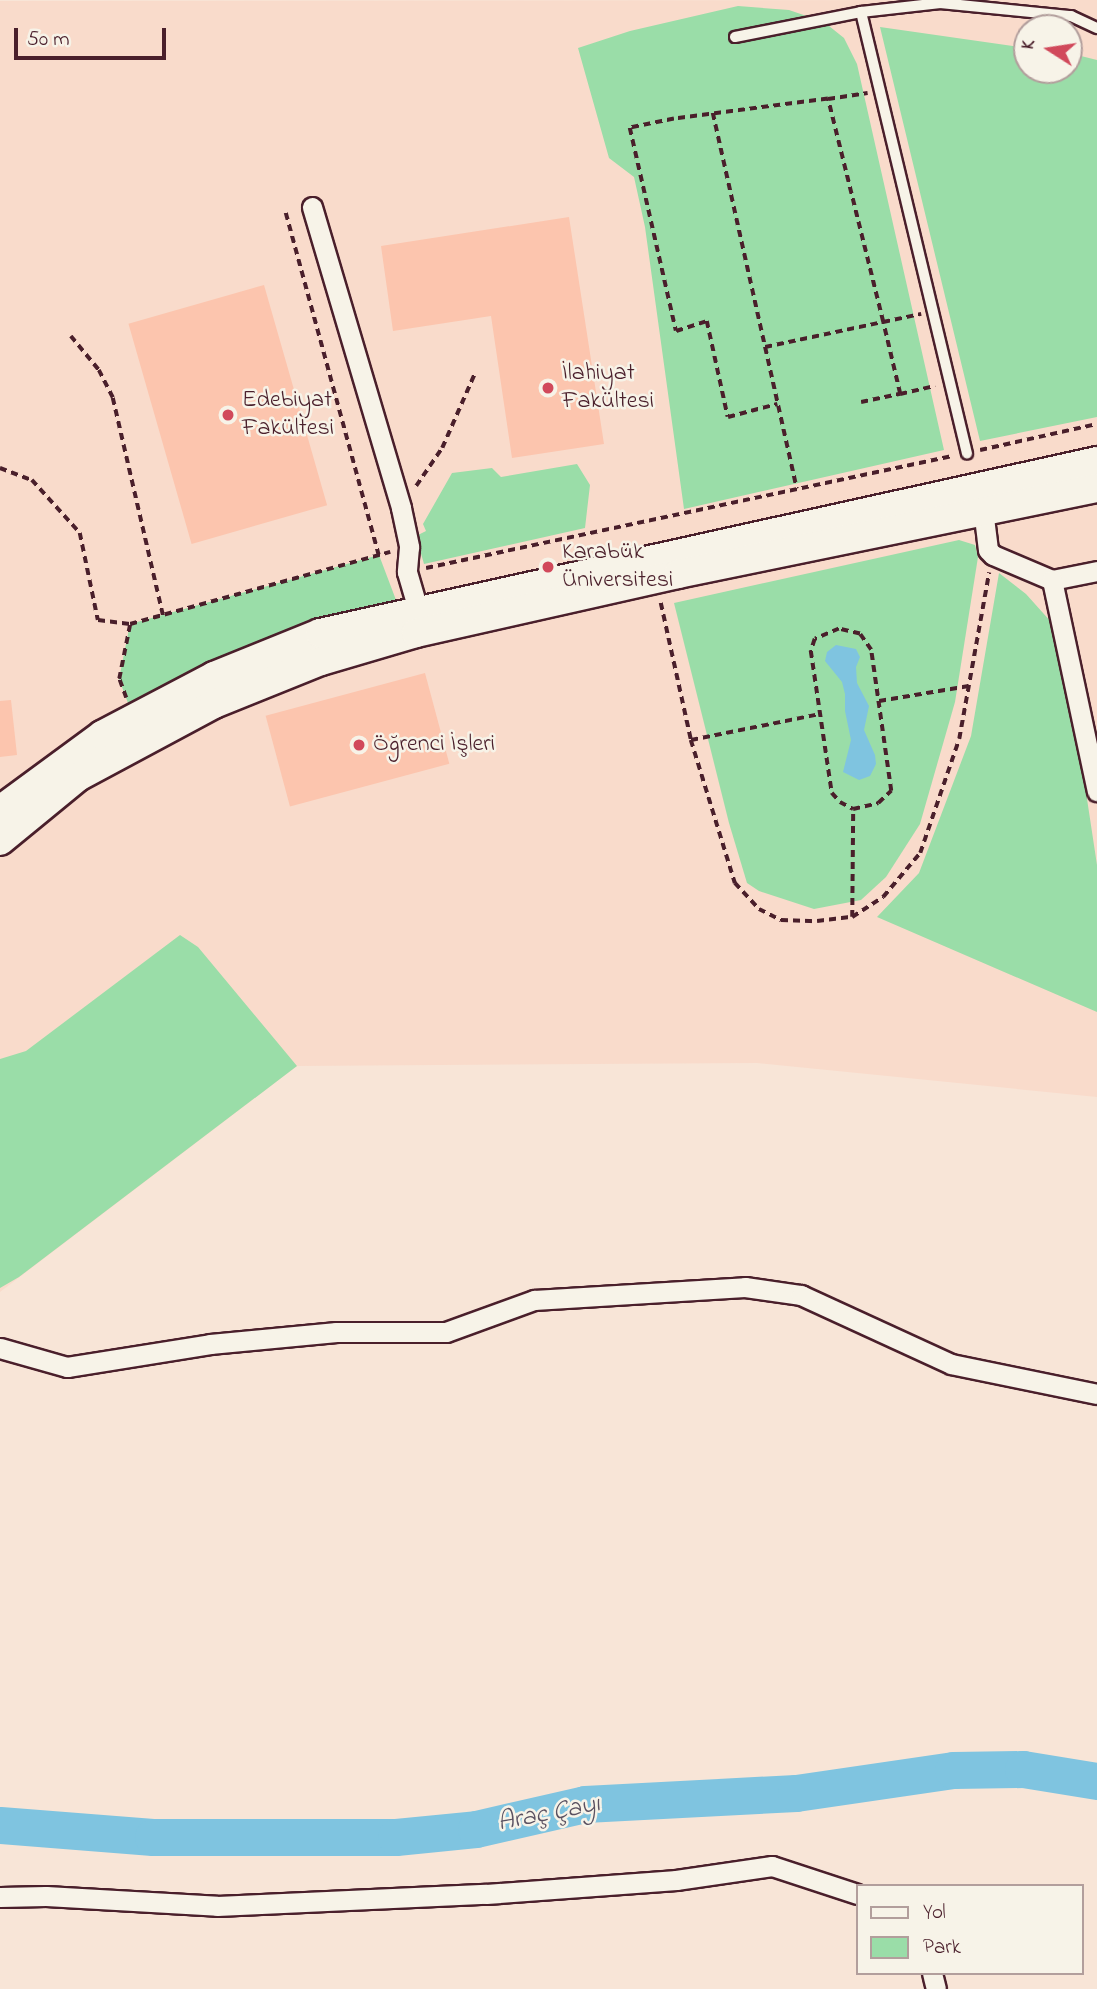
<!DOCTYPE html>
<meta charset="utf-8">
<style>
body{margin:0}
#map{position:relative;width:1097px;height:1989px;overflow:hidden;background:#f8e5d7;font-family:"Indie Flower",sans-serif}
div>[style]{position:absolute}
.built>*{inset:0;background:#f9dbcb}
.green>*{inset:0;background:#9adda8}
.water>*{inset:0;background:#7fc4e0}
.river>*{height:37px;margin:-18.5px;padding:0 18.5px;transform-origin:18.5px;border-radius:18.5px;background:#7fc4e0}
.building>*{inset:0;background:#fcc5ae;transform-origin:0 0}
.path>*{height:3.5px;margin-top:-1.75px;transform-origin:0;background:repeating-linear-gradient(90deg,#4a1f2b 0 7px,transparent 0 12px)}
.roads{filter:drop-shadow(2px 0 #4a1f2b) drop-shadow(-2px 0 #4a1f2b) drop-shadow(0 2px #4a1f2b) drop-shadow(0 -2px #4a1f2b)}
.service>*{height:10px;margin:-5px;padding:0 5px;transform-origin:5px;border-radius:5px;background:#f7f3e8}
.minor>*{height:19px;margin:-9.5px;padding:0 9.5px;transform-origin:9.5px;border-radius:9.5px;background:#f7f3e8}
.secondary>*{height:28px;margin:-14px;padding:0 14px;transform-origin:14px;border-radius:14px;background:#f7f3e8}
.dots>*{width:19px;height:19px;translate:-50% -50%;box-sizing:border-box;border:4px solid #f7f3e8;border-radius:50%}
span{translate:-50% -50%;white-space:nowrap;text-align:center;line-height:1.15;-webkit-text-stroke:5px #f7f3e8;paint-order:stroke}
.poi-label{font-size:24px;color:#4a1f2b}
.left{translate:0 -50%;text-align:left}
.water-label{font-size:26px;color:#5a5161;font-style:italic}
.legend{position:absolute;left:856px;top:1884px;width:228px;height:91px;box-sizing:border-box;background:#f7f3e8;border:2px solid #b29e9c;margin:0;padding:9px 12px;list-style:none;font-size:21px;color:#4a1f2b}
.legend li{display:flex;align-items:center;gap:14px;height:35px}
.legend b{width:35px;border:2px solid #b29e9c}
.north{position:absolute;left:1013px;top:14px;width:70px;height:70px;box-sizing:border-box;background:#f7f3e8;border:2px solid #b29e9c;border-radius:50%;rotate:282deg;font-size:19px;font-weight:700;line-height:28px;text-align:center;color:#4a1f2b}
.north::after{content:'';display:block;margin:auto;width:24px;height:32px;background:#d1495b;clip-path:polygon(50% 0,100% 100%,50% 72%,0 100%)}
.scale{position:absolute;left:14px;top:28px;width:152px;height:32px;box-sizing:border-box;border:4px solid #4a1f2b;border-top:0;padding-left:9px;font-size:21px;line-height:24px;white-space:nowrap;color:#4a1f2b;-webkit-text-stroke:5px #f7f3e8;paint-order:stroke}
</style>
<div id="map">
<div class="built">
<i style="clip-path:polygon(evenodd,1097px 0,1097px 1097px,757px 1063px,297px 1066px,0 1292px,0 1px,1097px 0,1027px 28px,1069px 28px,1069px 70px,1027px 70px,1027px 28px)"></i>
</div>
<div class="green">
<i style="clip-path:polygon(738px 6px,789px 10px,824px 22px,844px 38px,857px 64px,944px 450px,684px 509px,645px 227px,634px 177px,609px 158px,578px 48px,630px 31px)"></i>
<i style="clip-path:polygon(880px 27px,1027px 48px,1027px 70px,1069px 70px,1069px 53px,1097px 60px,1097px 417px,980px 441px)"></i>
<i style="clip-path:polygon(577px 464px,590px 485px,585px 528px,424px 564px,416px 536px,426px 531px,423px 524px,452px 473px,492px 468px,501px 477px)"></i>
<i style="clip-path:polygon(959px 540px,975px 545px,978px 557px,955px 702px,920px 824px,886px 877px,861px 900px,814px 909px,759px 891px,747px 883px,729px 823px,674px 603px)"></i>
<i style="clip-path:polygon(379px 555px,396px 600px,311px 620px,193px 669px,128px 703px,119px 679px,130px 624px)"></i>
<i style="clip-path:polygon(999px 573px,1026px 594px,1052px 623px,1084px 779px,1097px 865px,1097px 1012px,877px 917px,919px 873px,971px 736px)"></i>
<i style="clip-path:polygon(180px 935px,198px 947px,297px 1066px,19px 1277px,0 1288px,0 1059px,26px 1051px)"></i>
</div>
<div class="water">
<i style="clip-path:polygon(836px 645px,856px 649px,860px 657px,856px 667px,857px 683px,869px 706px,864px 730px,875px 755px,876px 764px,870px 776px,859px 780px,843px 772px,851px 740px,845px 711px,845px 694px,842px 682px,825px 661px,827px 652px)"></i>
</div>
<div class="river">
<i style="left:0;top:1825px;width:153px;rotate:4.5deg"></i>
<i style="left:153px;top:1837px;width:243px"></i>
<i style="left:396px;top:1837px;width:80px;rotate:-5.7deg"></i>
<i style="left:476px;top:1829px;width:112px;rotate:-12.9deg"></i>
<i style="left:585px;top:1804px;width:211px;rotate:-3deg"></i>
<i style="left:796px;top:1793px;width:159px;rotate:-8.3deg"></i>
<i style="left:953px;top:1770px;width:70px;rotate:-0.8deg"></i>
<i style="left:1023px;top:1769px;width:75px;rotate:9.2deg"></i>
</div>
<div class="building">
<i style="clip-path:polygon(569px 217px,604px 444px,512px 458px,491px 316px,393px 331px,381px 246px)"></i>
<i style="left:264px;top:285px;width:229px;height:141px;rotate:74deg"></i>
<i style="left:425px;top:673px;width:94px;height:165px;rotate:75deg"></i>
<i style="clip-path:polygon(11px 700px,17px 755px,0 757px,0 701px)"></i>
</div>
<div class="path">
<i style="left:828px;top:99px;width:40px;rotate:-8.5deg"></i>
<i style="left:713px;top:113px;width:385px;rotate:77.4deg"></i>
<i style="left:286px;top:213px;width:354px;rotate:74.8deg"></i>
<i style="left:71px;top:336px;width:44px;rotate:50.5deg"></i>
<i style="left:99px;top:370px;width:31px;rotate:63deg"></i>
<i style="left:113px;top:398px;width:223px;rotate:77deg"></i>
<i style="left:765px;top:347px;width:121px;rotate:-12deg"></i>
<i style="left:883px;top:322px;width:230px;rotate:-103.9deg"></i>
<i style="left:828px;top:99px;width:155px;rotate:172.6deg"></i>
<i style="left:674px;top:119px;width:45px;rotate:168.4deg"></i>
<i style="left:630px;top:128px;width:208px;rotate:77.2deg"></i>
<i style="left:676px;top:331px;width:33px;rotate:-18deg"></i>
<i style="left:707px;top:321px;width:98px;rotate:77.7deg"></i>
<i style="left:728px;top:417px;width:51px;rotate:-14.9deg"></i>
<i style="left:900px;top:394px;width:36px;rotate:-13deg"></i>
<i style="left:861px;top:402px;width:40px;rotate:-12deg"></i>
<i style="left:900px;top:394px;width:74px;rotate:-103.3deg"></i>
<i style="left:883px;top:322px;width:39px;rotate:-12deg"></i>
<i style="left:980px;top:450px;width:120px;rotate:-12.5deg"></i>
<i style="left:0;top:468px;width:34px;rotate:21deg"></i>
<i style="left:32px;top:480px;width:72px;rotate:47.8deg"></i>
<i style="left:80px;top:533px;width:89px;rotate:78.3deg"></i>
<i style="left:98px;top:620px;width:32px;rotate:7deg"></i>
<i style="left:416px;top:486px;width:46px;rotate:-55.6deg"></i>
<i style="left:442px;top:448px;width:80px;rotate:-66.3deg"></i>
<i style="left:426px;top:568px;width:538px;rotate:-12.02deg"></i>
<i style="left:661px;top:603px;width:140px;rotate:77.6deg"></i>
<i style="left:691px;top:740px;width:150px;rotate:72.9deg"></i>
<i style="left:735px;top:883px;width:35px;rotate:47deg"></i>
<i style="left:759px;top:909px;width:25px;rotate:27deg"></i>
<i style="left:781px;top:920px;width:36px;rotate:2deg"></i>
<i style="left:817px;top:921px;width:35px;rotate:-7deg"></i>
<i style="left:852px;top:917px;width:37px;rotate:-33deg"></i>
<i style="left:883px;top:897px;width:57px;rotate:-49.9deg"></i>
<i style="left:920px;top:853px;width:120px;rotate:-71.1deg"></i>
<i style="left:959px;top:739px;width:169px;rotate:-79.8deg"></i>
<i style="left:126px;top:698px;width:20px;rotate:-110deg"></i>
<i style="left:119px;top:679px;width:56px;rotate:-78.7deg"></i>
<i style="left:130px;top:624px;width:270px;rotate:-15.5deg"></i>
<i style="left:879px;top:701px;width:91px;rotate:-9.5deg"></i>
<i style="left:691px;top:740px;width:132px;rotate:-11.4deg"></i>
<i style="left:852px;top:917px;width:108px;rotate:-89.5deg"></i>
<i style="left:853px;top:809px;width:26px;rotate:-13deg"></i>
<i style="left:878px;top:803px;width:18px;rotate:-43deg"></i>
<i style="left:891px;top:791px;width:142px;rotate:-98.1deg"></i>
<i style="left:871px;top:650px;width:19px;rotate:-125deg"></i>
<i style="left:860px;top:634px;width:22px;rotate:-167deg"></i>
<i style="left:839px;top:629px;width:26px;rotate:157deg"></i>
<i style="left:815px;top:639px;width:13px;rotate:108deg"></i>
<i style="left:811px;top:651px;width:144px;rotate:81.6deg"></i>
<i style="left:832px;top:793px;width:12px;rotate:48deg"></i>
<i style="left:840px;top:802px;width:15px;rotate:28deg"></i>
</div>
<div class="roads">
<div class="service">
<i style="left:861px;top:12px;width:454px;rotate:76.5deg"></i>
<i style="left:735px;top:37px;width:128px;rotate:-11.2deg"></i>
<i style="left:861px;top:12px;width:80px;rotate:-6.5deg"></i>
<i style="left:940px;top:3px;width:132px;rotate:5.7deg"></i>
<i style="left:1071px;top:16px;width:29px;rotate:25deg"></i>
</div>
<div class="minor">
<i style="left:312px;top:207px;width:314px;rotate:73.5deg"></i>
<i style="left:401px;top:508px;width:40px;rotate:78deg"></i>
<i style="left:409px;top:547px;width:25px;rotate:95deg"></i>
<i style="left:407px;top:572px;width:50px;rotate:73.7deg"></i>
<i style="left:982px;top:501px;width:49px;rotate:83deg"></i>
<i style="left:988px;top:550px;width:7px;rotate:45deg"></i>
<i style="left:993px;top:555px;width:64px;rotate:23deg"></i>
<i style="left:1052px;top:580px;width:46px;rotate:-11.3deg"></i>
<i style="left:1052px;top:580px;width:216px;rotate:78deg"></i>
<i style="left:0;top:1348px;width:70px;rotate:15.8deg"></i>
<i style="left:67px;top:1367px;width:145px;rotate:-9.1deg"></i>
<i style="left:210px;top:1344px;width:127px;rotate:-5.4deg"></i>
<i style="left:336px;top:1332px;width:110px"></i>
<i style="left:446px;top:1332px;width:94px;rotate:-20deg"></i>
<i style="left:534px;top:1300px;width:211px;rotate:-3.5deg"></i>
<i style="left:745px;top:1287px;width:57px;rotate:8.1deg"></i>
<i style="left:801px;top:1295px;width:165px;rotate:24.7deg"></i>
<i style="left:951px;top:1364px;width:149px;rotate:11.6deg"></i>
<i style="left:0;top:1897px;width:46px;rotate:-1.2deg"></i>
<i style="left:46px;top:1896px;width:171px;rotate:3.3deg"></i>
<i style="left:217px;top:1906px;width:269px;rotate:-2.6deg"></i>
<i style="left:486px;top:1894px;width:191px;rotate:-4.2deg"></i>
<i style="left:676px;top:1880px;width:97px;rotate:-8.3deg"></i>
<i style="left:772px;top:1866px;width:89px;rotate:18.2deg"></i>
<i style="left:932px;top:1973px;width:16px;rotate:76deg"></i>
</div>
<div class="secondary">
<i style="left:0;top:810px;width:127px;rotate:-36.3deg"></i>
<i style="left:102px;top:735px;width:127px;rotate:-27.8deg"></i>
<i style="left:214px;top:676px;width:114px;rotate:-22.1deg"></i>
<i style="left:320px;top:633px;width:796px;rotate:-12.48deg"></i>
<i style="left:0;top:841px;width:101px;rotate:-39.4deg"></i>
<i style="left:78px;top:777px;width:154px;rotate:-28.2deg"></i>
<i style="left:214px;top:704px;width:115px;rotate:-21.9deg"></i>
<i style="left:321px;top:661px;width:99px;rotate:-16.4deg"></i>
<i style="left:416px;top:633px;width:269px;rotate:-12.7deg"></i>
<i style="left:678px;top:574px;width:428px;rotate:-11.6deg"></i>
</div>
</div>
<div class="dots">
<i style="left:548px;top:388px;background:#d1495b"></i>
<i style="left:228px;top:415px;background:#d1495b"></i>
<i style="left:548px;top:567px;background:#d1495b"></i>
<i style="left:359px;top:745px;background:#d1495b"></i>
</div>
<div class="poi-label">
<span class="left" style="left:562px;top:388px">İlahiyat<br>Fakültesi</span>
<span class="left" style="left:242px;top:415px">Edebiyat<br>Fakültesi</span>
<span class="left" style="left:562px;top:567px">Karabük<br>Üniversitesi</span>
<span class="left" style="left:373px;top:745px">Öğrenci İşleri</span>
</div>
<div class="water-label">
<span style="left:549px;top:1815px;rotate:-11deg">Araç Çayı</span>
</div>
<ul class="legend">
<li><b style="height:9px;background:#f7f3e8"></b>Yol</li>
<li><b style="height:19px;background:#9adda8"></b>Park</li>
</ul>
<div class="north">K</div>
<div class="scale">50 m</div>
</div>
